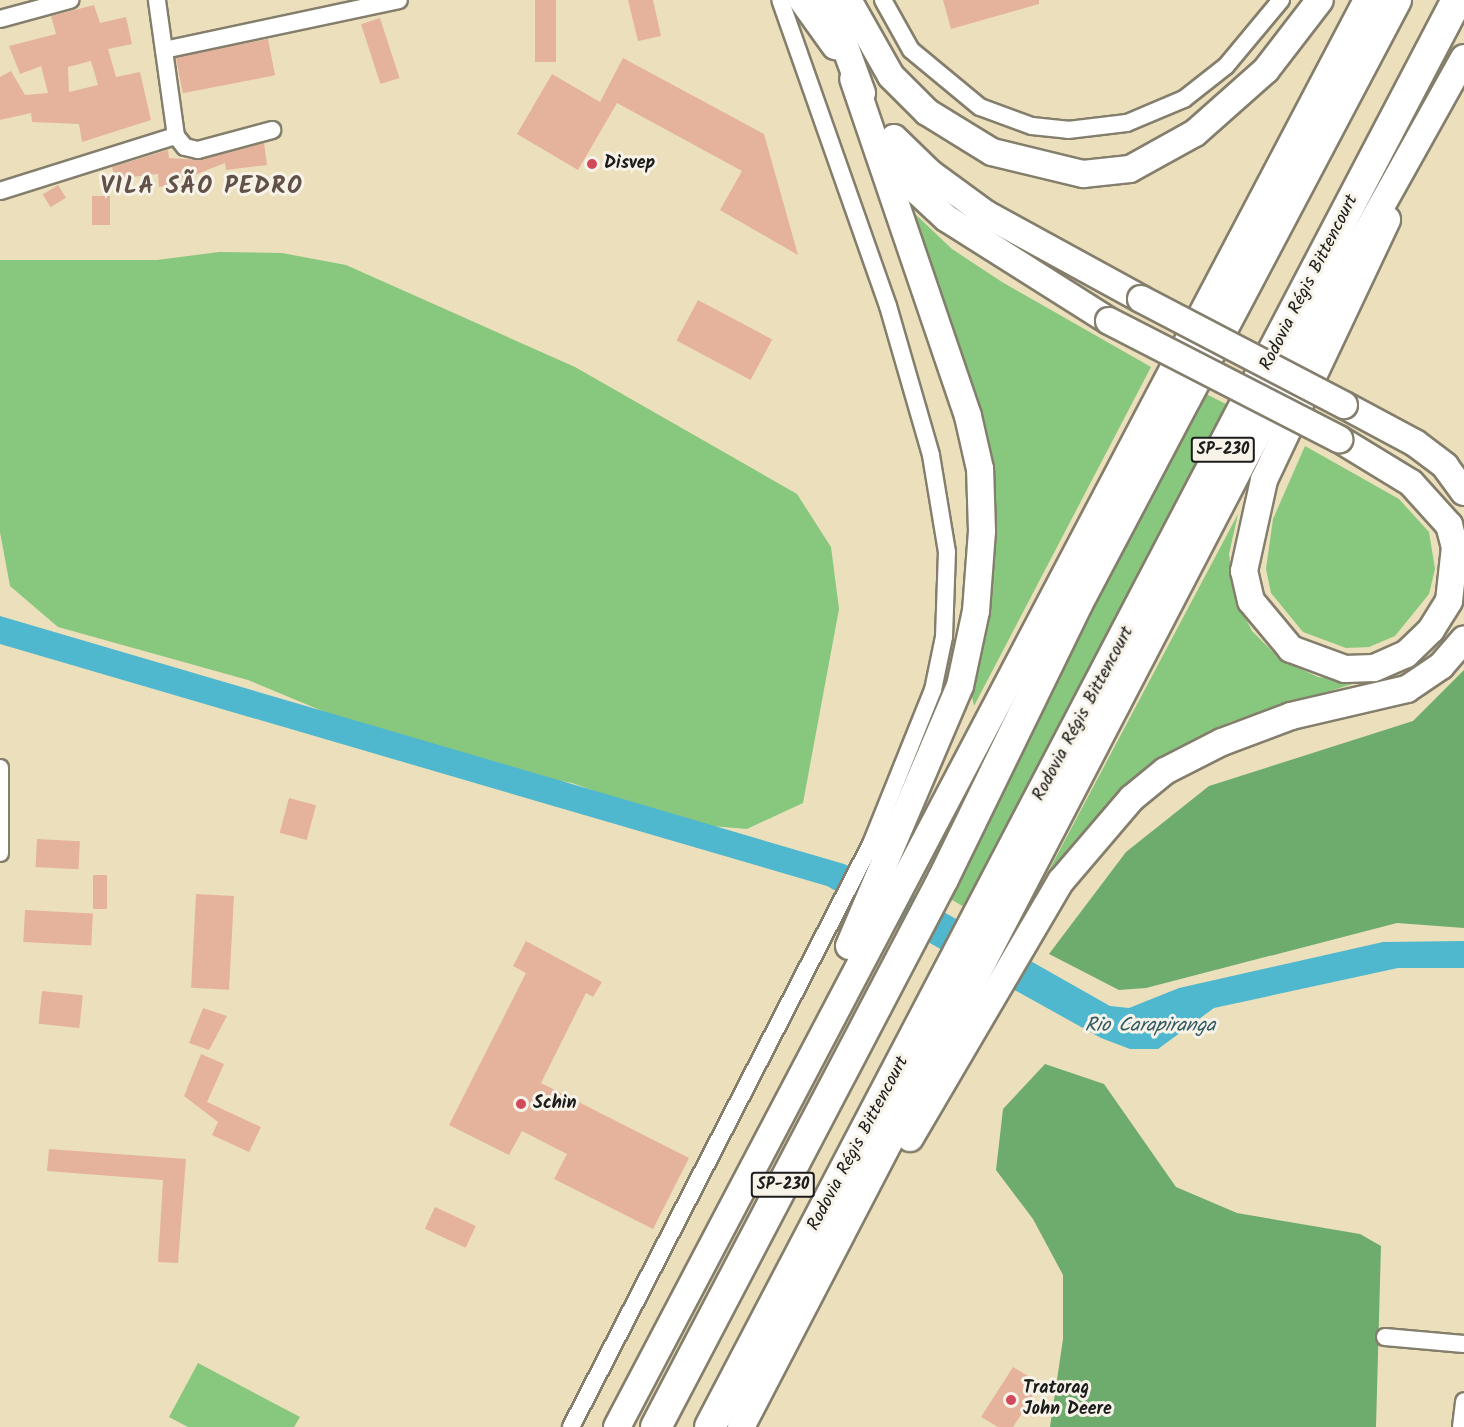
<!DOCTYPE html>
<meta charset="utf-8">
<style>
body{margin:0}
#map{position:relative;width:1464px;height:1427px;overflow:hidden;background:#ecdfbc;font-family:Kalam,sans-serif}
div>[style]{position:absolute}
.green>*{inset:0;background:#88c77e}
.forest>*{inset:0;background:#6eac6d}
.water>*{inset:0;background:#50b8ce}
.building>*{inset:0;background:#e5b39c;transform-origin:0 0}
.roads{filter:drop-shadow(2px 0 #847e6c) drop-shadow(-2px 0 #847e6c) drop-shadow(0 2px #847e6c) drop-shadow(0 -2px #847e6c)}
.minor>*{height:16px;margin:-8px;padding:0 8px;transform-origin:8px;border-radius:8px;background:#fff}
.primary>*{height:26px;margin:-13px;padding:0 13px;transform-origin:13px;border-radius:13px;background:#fff}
.motorway>*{height:30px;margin:-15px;padding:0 15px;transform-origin:15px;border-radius:15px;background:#fff}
.bridges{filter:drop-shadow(2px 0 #847e6c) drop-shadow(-2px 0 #847e6c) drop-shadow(0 2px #847e6c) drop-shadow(0 -2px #847e6c)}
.primary-bridge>*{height:26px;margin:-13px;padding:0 13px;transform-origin:13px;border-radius:13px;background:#fff}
.dots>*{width:16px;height:16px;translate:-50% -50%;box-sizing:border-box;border:3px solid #f7f3e8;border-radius:50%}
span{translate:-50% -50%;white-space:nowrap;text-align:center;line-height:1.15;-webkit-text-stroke:6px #f7f3e8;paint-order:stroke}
.shield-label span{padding:2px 4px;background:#f7f3e8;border:2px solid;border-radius:4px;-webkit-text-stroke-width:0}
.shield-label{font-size:16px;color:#1c1c1c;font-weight:700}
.poi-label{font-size:18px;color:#1c1c1c;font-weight:700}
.left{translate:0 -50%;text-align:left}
.street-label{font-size:18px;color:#1c1c1c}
.water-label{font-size:20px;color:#315a63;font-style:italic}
.district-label{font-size:24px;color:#625149;font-weight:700;letter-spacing:1.5px}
</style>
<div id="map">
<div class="green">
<i style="clip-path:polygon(914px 213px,952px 249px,1002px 282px,1151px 367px,974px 706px,970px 688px,975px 398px)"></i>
<i style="clip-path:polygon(219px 252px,282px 253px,346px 265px,575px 367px,797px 494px,831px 547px,839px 609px,803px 803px,747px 829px,687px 824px,572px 783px,510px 772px,332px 715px,248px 680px,58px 627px,10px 586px,0 532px,0 260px,157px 260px)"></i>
<i style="clip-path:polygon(1204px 393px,1228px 405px,966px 908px,947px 897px)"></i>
<i style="clip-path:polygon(1305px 446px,1399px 499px,1429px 532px,1435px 569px,1429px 594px,1395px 636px,1369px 647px,1346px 648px,1303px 632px,1271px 593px,1266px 569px,1273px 519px)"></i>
<i style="clip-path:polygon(1238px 514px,1229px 554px,1234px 595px,1252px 631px,1281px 660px,1318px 677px,1359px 682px,1230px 722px,1175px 751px,1141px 776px,1087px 831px,1030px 906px)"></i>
<i style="clip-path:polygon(198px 1363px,300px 1417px,294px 1427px,188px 1427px,169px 1417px)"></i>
</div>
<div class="forest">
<i style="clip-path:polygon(1464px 670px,1464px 928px,1397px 923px,1146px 988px,1119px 990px,1049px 954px,1126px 852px,1209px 786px,1413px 721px)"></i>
<i style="clip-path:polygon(1045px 1064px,1104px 1084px,1176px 1187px,1237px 1213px,1360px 1234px,1381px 1246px,1376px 1427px,1050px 1427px,1063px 1339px,1063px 1275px,1033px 1219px,996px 1170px,1003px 1109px)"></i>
</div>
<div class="water">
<i style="clip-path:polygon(0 616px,844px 864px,912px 894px,1110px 1006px,1129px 1008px,1179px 988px,1383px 942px,1464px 941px,1464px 968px,1398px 968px,1214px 1008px,1158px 1049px,1130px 1049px,1101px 1038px,827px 886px,0 644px)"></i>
</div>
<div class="building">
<i style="left:535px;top:0;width:21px;height:62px"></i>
<i style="clip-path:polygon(628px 0,653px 0,661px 36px,638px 41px)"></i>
<i style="clip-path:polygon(943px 0,1039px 0,1039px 4px,951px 29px)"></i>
<i style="clip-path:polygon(evenodd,94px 5px,100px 23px,126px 17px,132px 44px,108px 49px,116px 77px,140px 72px,151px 120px,82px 142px,79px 124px,32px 122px,31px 113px,0 120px,0 77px,11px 71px,25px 95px,48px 93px,41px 66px,20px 74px,9px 46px,56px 34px,51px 16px,94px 5px,91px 61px,98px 85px,69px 92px,68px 67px,91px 61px)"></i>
<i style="left:380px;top:18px;width:63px;height:20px;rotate:72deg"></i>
<i style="left:268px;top:39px;width:37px;height:94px;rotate:79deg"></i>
<i style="clip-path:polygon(623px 58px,764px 134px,798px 255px,720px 210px,742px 171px,617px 103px,578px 170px,517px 134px,552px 74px,600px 102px)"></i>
<i style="clip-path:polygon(264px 143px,267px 165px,226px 170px,225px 163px,167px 186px,159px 187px,158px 174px,115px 179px,112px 167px,168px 150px,169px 158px,200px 160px)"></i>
<i style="left:58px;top:185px;width:15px;height:18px;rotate:58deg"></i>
<i style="left:92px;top:196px;width:18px;height:29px"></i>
<i style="left:698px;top:300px;width:84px;height:46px;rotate:28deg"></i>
<i style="left:289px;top:798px;width:28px;height:36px;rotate:15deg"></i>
<i style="left:37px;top:839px;width:43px;height:28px;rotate:3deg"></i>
<i style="left:93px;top:875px;width:14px;height:34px"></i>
<i style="left:196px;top:894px;width:38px;height:94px;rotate:3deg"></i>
<i style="left:25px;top:910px;width:68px;height:32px;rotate:3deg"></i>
<i style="clip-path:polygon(526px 941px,602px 982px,593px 997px,586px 993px,541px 1083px,689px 1158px,653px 1229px,554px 1179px,567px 1154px,522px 1131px,509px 1155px,449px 1125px,526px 973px,513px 966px)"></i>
<i style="left:42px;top:991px;width:41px;height:33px;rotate:6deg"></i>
<i style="clip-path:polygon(203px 1008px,227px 1016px,209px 1050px,189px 1043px)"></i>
<i style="clip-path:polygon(201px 1054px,224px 1064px,207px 1102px,261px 1127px,249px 1152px,212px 1135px,218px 1122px,184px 1096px)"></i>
<i style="clip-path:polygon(49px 1149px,186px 1159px,178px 1263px,158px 1262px,163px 1180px,47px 1171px)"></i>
<i style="left:435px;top:1207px;width:45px;height:24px;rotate:25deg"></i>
<i style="clip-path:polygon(1013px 1367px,1041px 1384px,1013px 1427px,998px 1427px,981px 1417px)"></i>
</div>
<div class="roads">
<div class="minor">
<i style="left:883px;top:0;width:57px;rotate:60.8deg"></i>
<i style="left:911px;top:50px;width:89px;rotate:39.6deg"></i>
<i style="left:980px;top:107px;width:55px;rotate:20.1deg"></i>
<i style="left:1032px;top:126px;width:36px;rotate:6deg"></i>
<i style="left:1068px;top:130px;width:59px;rotate:-6.8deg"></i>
<i style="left:1127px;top:123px;width:62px;rotate:-22.8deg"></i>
<i style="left:1184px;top:99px;width:53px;rotate:-38.2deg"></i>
<i style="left:1226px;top:66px;width:86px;rotate:-50.2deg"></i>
<i style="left:0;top:19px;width:73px;rotate:-15.2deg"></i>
<i style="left:164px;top:50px;width:240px;rotate:-12deg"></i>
<i style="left:176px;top:136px;width:14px;rotate:51deg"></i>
<i style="left:185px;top:147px;width:13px;rotate:13deg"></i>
<i style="left:198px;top:150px;width:77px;rotate:-15.1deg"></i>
<i style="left:0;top:191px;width:184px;rotate:-17.4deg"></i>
<i style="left:176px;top:136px;width:137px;rotate:-98deg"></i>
<i style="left:0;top:768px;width:85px;rotate:90deg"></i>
<i style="left:1385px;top:1337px;width:79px;rotate:5.1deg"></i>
<i style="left:571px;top:1427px;width:656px;rotate:-62.77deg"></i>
<i style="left:871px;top:844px;width:166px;rotate:-68.1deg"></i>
<i style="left:933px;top:690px;width:54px;rotate:-78.3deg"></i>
<i style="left:944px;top:637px;width:85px;rotate:-88deg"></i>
<i style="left:947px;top:552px;width:98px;rotate:-99.4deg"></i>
<i style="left:931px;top:455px;width:155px;rotate:-106.1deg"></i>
<i style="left:888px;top:306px;width:324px;rotate:-109.4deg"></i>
<i style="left:1461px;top:1427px;width:26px;rotate:-83deg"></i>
</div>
<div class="primary">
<i style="left:802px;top:0;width:57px;rotate:54.3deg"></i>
<i style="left:828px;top:0;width:99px;rotate:69.9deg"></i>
<i style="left:848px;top:0;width:87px;rotate:60.5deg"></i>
<i style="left:891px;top:76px;width:51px;rotate:45deg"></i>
<i style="left:927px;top:112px;width:76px;rotate:31.6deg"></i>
<i style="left:992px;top:152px;width:94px;rotate:13.6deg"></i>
<i style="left:1083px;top:174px;width:47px;rotate:-6.1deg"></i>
<i style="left:1130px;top:169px;width:74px;rotate:-29deg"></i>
<i style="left:1195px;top:133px;width:95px;rotate:-41.6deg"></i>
<i style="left:1266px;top:70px;width:88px;rotate:-52.4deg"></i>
<i style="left:894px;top:138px;width:50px;rotate:44.2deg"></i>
<i style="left:930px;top:173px;width:69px;rotate:36.2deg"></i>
<i style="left:986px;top:214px;width:177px;rotate:28.7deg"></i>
<i style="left:889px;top:144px;width:55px;rotate:59.2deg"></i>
<i style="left:917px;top:191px;width:40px;rotate:43deg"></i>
<i style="left:946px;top:218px;width:193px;rotate:32.3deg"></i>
<i style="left:1344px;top:405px;width:81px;rotate:28.2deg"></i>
<i style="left:1415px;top:443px;width:38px;rotate:37deg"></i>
<i style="left:1445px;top:466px;width:32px;rotate:54deg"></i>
<i style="left:1339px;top:439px;width:84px;rotate:31.4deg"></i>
<i style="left:1411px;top:483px;width:57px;rotate:47.9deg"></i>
<i style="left:1449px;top:525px;width:23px;rotate:75deg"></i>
<i style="left:1455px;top:547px;width:54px;rotate:96.3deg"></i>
<i style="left:1449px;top:601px;width:34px;rotate:122deg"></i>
<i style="left:1431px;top:630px;width:35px;rotate:136deg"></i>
<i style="left:1406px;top:654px;width:35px;rotate:156deg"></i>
<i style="left:1374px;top:668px;width:29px;rotate:178deg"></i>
<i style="left:1345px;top:669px;width:58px;rotate:-159.7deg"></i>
<i style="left:1291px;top:649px;width:62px;rotate:-129.8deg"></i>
<i style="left:1251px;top:601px;width:31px;rotate:-103deg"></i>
<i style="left:1244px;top:571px;width:93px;rotate:-77.6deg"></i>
<i style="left:1264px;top:480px;width:288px;rotate:-64.7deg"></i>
<i style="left:849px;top:946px;width:283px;rotate:-66.9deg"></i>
<i style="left:960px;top:686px;width:77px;rotate:-78deg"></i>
<i style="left:976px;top:611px;width:80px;rotate:-85.7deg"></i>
<i style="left:982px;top:531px;width:62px;rotate:-91.8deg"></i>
<i style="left:980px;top:469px;width:54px;rotate:-102.8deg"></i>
<i style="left:968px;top:416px;width:356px;rotate:-108.8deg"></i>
<i style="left:910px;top:1138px;width:298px;rotate:-59.6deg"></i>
<i style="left:1061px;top:881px;width:109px;rotate:-49.5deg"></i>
<i style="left:1132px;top:798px;width:43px;rotate:-39.3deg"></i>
<i style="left:1165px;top:771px;width:64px;rotate:-27deg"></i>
<i style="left:1222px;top:742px;width:74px;rotate:-20.6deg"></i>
<i style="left:1291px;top:716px;width:119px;rotate:-13.1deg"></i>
<i style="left:1407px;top:689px;width:41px;rotate:-34.1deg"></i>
<i style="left:1441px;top:666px;width:35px;rotate:-49deg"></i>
<i style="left:617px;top:1427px;width:1612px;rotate:-62.27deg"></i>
<i style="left:741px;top:1427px;width:1226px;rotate:-62.52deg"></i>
<i style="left:1307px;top:339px;width:322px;rotate:-60.8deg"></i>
</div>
<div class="motorway">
<i style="left:656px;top:1427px;width:619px;rotate:-62.36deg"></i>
<i style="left:943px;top:879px;width:306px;rotate:-64deg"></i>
<i style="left:1077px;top:604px;width:683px;rotate:-62.16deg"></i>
<i style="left:710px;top:1427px;width:1611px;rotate:-62.37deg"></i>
</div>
</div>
<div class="bridges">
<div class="primary-bridge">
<i style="left:1141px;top:299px;width:229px;rotate:27.6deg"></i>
<i style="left:1109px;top:321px;width:259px;rotate:27.2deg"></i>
</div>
</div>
<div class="dots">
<i style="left:592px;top:164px;background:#d1495b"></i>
<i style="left:521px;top:1104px;background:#d1495b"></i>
<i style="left:1011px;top:1400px;background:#d1495b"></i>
</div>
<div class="shield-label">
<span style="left:1223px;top:450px">SP-230</span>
<span style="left:783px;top:1185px">SP-230</span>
</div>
<div class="poi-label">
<span class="left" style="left:604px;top:164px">Disvep</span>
<span class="left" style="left:533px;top:1104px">Schin</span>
<span class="left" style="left:1023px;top:1400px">Tratorag<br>John Deere</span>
</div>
<div class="street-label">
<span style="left:1310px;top:283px;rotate:-63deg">Rodovia Régis Bittencourt</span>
<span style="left:1084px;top:714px;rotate:-62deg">Rodovia Régis Bittencourt</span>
<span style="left:859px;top:1144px;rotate:-62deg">Rodovia Régis Bittencourt</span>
</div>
<div class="water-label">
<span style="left:1150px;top:1026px">Rio Carapiranga</span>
</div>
<div class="district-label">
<span style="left:202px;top:187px">VILA SÃO PEDRO</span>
</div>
</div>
